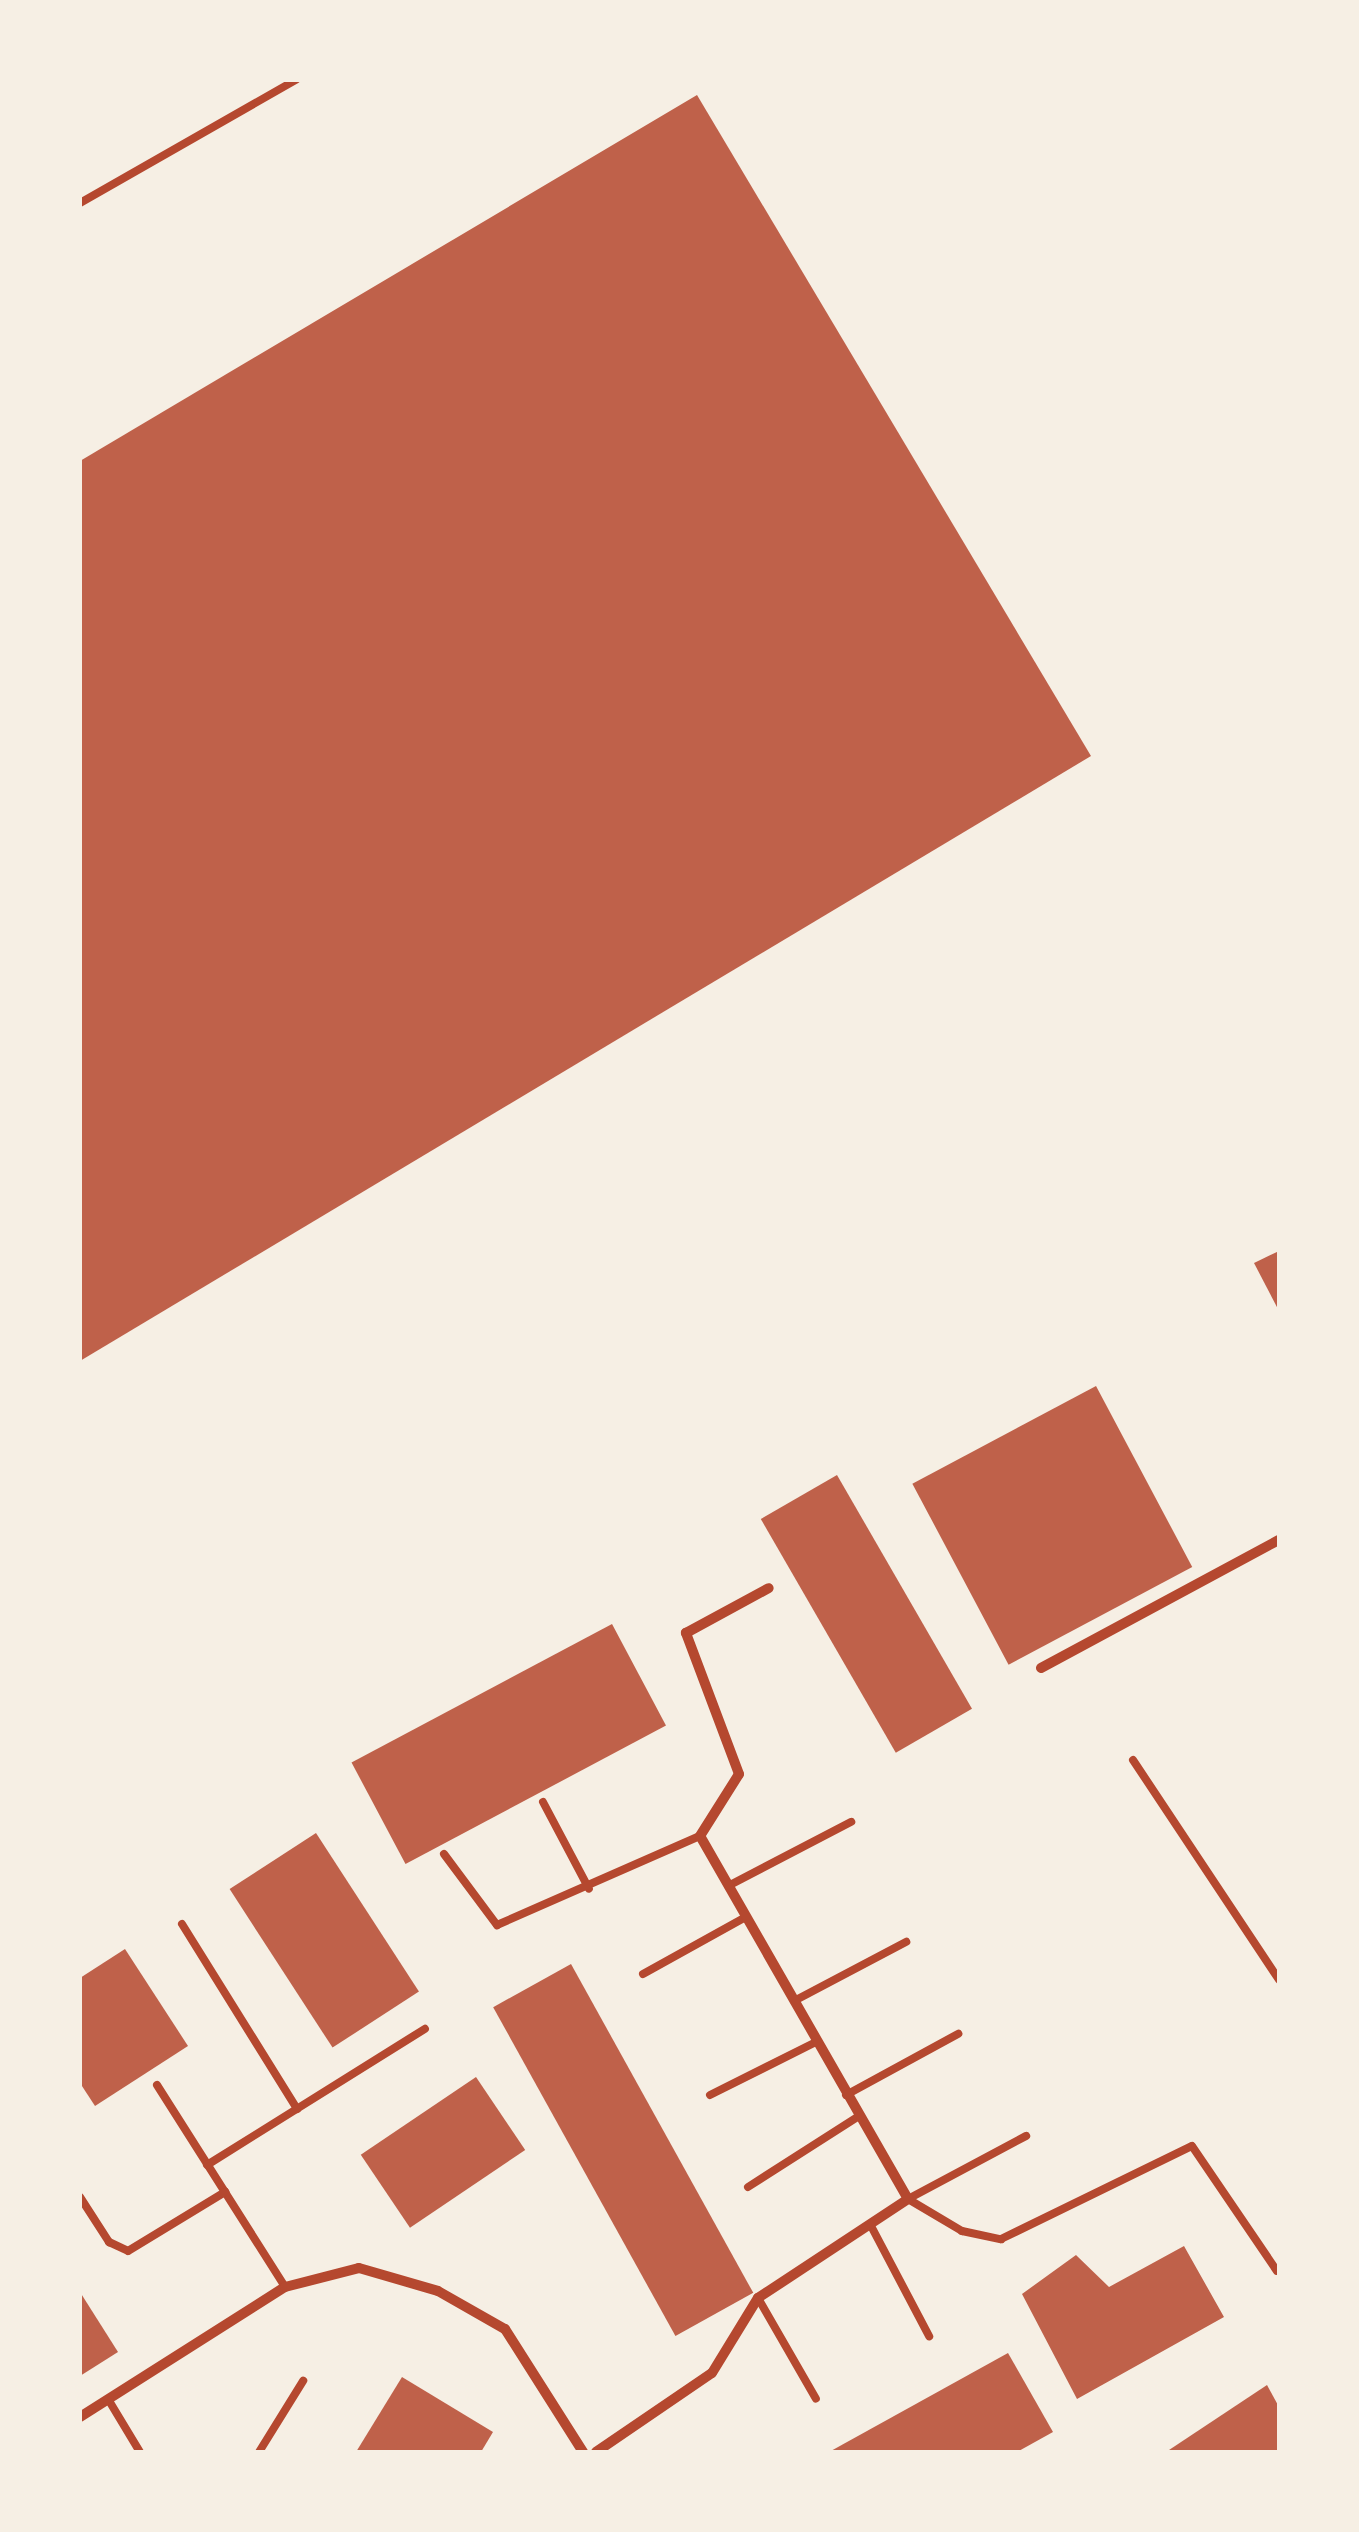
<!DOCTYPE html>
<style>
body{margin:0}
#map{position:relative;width:1359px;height:2532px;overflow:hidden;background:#f6efe4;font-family:"DM Sans",sans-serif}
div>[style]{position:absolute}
.building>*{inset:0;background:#bf614a;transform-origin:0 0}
.service>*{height:8px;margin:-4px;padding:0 4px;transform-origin:4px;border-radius:4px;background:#b5482f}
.minor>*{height:10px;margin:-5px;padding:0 5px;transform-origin:5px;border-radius:5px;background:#b5482f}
span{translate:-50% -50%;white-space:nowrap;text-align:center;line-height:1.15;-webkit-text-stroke:8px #f6efe4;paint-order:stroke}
.frame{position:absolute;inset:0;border:82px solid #f6efe4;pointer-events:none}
</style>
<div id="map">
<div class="building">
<i style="clip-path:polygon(697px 95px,1091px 756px,80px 1361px,80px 461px)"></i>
<i style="clip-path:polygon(1279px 1251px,1279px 1311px,1254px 1263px)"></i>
<i style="left:1096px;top:1386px;width:205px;height:208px;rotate:62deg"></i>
<i style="left:837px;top:1475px;width:270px;height:88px;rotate:60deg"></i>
<i style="left:612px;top:1624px;width:115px;height:295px;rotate:62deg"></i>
<i style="left:316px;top:1833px;width:189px;height:103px;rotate:57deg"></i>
<i style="clip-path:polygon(125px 1949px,188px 2046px,95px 2106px,80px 2083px,80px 1978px)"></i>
<i style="left:571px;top:1964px;width:376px;height:89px;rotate:61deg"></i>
<i style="left:476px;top:2077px;width:88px;height:139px;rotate:56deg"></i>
<i style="clip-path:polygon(1184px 2246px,1224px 2317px,1077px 2399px,1022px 2294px,1076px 2255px,1109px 2287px)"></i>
<i style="clip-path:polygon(80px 2292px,118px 2352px,80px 2376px)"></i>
<i style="clip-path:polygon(1008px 2353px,1053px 2432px,1017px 2452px,829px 2452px)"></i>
<i style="clip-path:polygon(402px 2377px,493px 2432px,481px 2452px,356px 2452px)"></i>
<i style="clip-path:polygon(1267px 2385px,1279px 2407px,1279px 2452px,1166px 2452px)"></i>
</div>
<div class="service">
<i style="left:80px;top:203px;width:249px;rotate:-29.7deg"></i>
<i style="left:1133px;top:1760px;width:264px;rotate:56.4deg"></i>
<i style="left:543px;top:1802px;width:98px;rotate:62.1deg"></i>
<i style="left:444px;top:1854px;width:89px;rotate:53.3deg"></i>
<i style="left:497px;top:1925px;width:222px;rotate:-23.7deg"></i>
<i style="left:728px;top:1886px;width:139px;rotate:-27.5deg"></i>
<i style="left:182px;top:1924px;width:218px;rotate:58.1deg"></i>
<i style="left:643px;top:1974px;width:118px;rotate:-29deg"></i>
<i style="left:794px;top:2001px;width:127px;rotate:-27.8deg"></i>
<i style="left:157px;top:2085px;width:239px;rotate:57.6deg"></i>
<i style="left:710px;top:2095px;width:119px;rotate:-26.6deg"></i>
<i style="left:846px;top:2095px;width:128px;rotate:-28.6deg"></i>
<i style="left:207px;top:2165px;width:257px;rotate:-32deg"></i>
<i style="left:748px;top:2187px;width:132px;rotate:-32.6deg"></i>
<i style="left:80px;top:2197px;width:54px;rotate:57.2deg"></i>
<i style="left:109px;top:2242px;width:21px;rotate:25deg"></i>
<i style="left:128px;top:2251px;width:114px;rotate:-31.3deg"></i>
<i style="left:908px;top:2199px;width:63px;rotate:30.7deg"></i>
<i style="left:962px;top:2231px;width:40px;rotate:12deg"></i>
<i style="left:1001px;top:2239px;width:212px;rotate:-26deg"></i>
<i style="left:1192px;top:2146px;width:151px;rotate:55.8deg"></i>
<i style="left:908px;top:2199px;width:134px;rotate:-28.1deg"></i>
<i style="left:870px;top:2224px;width:127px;rotate:62.2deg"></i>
<i style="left:758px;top:2298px;width:116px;rotate:60.1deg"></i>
<i style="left:108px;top:2399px;width:62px;rotate:58.9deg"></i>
<i style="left:259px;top:2452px;width:84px;rotate:-58.2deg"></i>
</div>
<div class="minor">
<i style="left:1041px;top:1668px;width:270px;rotate:-28.3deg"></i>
<i style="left:80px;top:2417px;width:243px;rotate:-32.4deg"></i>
<i style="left:285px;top:2287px;width:76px;rotate:-14.4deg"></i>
<i style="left:359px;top:2268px;width:82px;rotate:16.2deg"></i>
<i style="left:438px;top:2291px;width:77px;rotate:29.6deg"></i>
<i style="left:505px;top:2329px;width:146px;rotate:57.6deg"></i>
<i style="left:596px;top:2452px;width:140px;rotate:-34.3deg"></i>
<i style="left:712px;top:2373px;width:88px;rotate:-58.5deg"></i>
<i style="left:758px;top:2298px;width:180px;rotate:-33.4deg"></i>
<i style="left:908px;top:2199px;width:418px;rotate:-119.8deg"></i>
<i style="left:700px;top:1836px;width:73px;rotate:-57.8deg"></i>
<i style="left:739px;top:1774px;width:151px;rotate:-110.6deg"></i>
<i style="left:686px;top:1633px;width:94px;rotate:-28.5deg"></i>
</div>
<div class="frame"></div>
</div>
